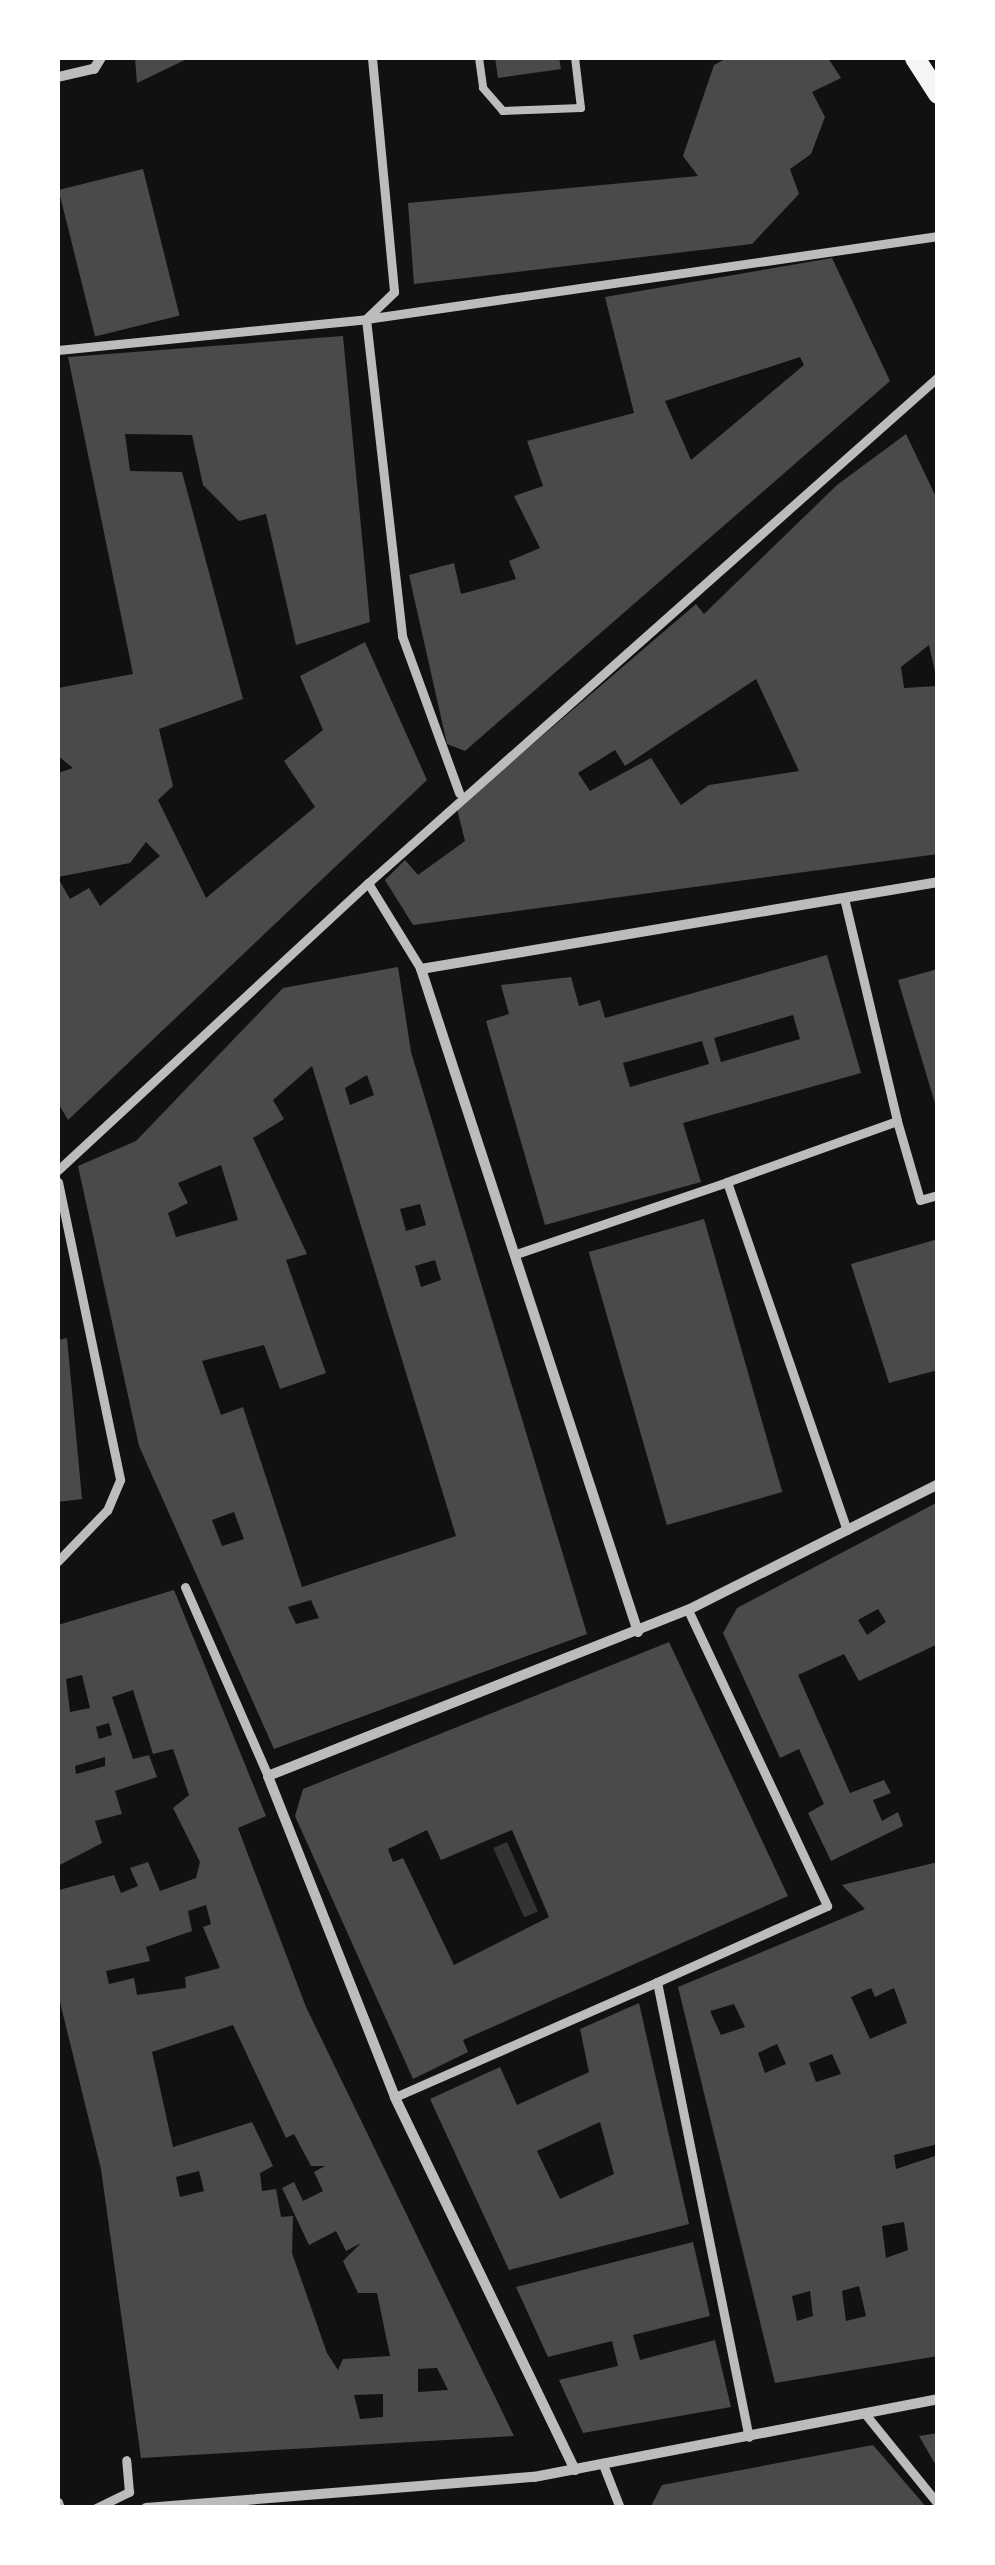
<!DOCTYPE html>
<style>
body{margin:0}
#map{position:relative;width:995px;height:2565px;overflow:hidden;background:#111;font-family:Arial,sans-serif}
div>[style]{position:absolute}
.water>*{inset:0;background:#333;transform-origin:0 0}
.building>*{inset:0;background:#4a4a4a;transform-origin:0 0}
.service>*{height:8px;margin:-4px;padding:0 4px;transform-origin:4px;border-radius:4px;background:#bcbcbc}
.pedestrian>*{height:9px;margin:-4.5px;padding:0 4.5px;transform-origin:4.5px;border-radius:4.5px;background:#bcbcbc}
.minor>*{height:10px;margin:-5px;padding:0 5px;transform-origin:5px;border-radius:5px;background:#bcbcbc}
.secondary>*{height:20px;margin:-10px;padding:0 10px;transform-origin:10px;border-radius:10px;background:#f5f5f5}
span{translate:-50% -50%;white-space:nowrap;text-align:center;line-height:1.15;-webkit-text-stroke:9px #fff;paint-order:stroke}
.frame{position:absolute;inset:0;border:60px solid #fff;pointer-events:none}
</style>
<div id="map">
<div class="water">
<i style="left:507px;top:1842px;width:76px;height:15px;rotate:66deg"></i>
</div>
<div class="building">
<i style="clip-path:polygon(135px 58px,189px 58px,137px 83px)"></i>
<i style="clip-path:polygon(495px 58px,559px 58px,561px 69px,498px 78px)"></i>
<i style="clip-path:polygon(727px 58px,828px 58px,841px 78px,812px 92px,825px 117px,811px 154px,790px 169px,799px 194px,752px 244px,414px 284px,408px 203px,698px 176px,683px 156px,714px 65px)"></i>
<i style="left:143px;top:169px;width:151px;height:87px;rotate:76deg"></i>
<i style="clip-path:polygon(evenodd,832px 258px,890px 381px,465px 751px,447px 744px,409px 575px,454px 563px,461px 594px,516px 579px,509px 561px,540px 548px,514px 496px,543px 486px,527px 441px,634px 413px,605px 297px,832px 258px,800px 357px,804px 365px,691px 460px,665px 401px,800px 357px)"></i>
<i style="clip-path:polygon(343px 336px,370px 622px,296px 645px,266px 514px,239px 521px,203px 485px,192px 435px,125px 434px,130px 471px,182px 472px,243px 699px,159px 729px,173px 786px,158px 800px,206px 898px,315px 807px,284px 761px,323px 730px,300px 676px,365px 642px,427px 780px,68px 1120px,58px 1103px,58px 878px,70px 899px,89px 888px,100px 906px,160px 856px,146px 842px,130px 863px,58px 877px,58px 773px,73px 768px,58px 756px,58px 688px,133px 674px,68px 357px)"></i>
<i style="clip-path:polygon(evenodd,906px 434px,938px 501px,938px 685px,929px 645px,901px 667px,904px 688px,938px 686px,938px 854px,413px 925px,385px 880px,405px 860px,418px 875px,465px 841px,457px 809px,696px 604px,704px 614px,837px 485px,906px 434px,756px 679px,799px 771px,709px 785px,681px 805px,651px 758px,590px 791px,578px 773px,615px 750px,625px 766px,756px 679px)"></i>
<i style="clip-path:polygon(evenodd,827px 955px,861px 1073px,683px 1123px,701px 1182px,545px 1225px,486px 1021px,509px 1014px,501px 985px,571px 977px,579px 1006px,600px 1000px,605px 1018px,827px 955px,793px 1015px,800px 1039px,721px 1062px,714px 1038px,793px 1015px,827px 955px,702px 1041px,709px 1064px,630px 1087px,623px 1063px,702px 1041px)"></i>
<i style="clip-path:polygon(evenodd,398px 967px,411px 1052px,587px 1634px,274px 1749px,139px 1446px,78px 1166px,136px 1141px,283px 988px,398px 967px,312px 1066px,456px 1536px,302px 1587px,243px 1407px,221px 1415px,202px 1361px,264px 1345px,280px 1389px,326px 1373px,286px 1260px,307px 1254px,253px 1138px,284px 1119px,273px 1100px,312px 1066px,398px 967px,367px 1075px,374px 1095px,350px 1105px,345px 1088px,367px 1075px,398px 967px,221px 1165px,238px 1220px,176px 1237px,168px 1213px,188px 1203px,178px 1183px,221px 1165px,398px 967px,420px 1204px,426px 1225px,406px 1231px,400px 1209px,420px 1204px,398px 967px,435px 1260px,441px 1280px,421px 1287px,415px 1266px,435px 1260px,398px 967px,234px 1512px,244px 1539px,222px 1546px,212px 1520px,234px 1512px,398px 967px,311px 1600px,319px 1618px,296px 1624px,288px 1607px,311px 1600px)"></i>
<i style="clip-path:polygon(938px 969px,938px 1110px,937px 1110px,898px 980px)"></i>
<i style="left:704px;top:1219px;width:284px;height:120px;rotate:74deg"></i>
<i style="clip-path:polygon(938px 1239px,938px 1370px,889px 1383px,851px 1264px)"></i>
<i style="clip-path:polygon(67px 1338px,82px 1499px,58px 1502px,58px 1340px)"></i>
<i style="clip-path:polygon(evenodd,938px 1502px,938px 1644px,859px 1681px,844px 1654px,798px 1675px,850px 1793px,884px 1780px,891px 1793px,873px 1800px,882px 1821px,898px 1812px,903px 1826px,831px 1861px,808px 1813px,824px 1804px,799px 1749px,780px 1758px,723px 1633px,737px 1608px,938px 1502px,878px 1609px,886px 1622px,867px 1635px,858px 1620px,878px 1609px)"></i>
<i style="clip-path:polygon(evenodd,174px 1590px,266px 1816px,238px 1828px,306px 2007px,514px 2436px,141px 2458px,101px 2169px,58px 1994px,59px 1890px,114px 1875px,121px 1893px,138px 1886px,130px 1868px,148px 1862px,160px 1891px,196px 1878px,200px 1862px,173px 1808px,189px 1795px,173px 1749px,153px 1754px,133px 1690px,112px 1697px,133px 1759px,149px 1755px,157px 1777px,115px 1791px,122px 1814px,95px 1821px,102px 1843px,58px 1866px,58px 1625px,174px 1590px,82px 1675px,90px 1708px,70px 1712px,66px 1679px,82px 1675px,174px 1590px,109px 1723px,112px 1735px,99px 1739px,96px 1727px,109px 1723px,174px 1590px,105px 1757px,105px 1766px,76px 1774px,75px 1766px,105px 1757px,174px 1590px,206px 1905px,211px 1924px,203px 1927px,220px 1968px,185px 1977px,186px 1988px,137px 1995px,134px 1978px,109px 1984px,106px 1971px,150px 1961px,146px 1947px,192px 1931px,188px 1911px,206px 1905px,174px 1590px,233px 2025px,286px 2138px,294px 2134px,311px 2166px,325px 2166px,314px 2172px,323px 2191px,303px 2201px,294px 2182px,282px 2188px,309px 2245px,336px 2231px,346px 2251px,361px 2243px,343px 2261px,358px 2293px,377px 2293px,390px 2356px,343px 2359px,338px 2370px,327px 2353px,292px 2253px,293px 2216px,281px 2217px,276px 2189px,262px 2191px,260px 2173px,273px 2166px,252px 2122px,173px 2147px,152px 2052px,233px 2025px,174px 1590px,199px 2171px,204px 2191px,180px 2197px,176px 2177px,199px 2171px,174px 1590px,437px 2368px,448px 2390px,418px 2392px,418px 2369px,437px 2368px,174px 1590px,383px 2394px,383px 2417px,360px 2419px,354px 2395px,383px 2394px)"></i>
<i style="clip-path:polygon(evenodd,669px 1642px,788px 1896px,463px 2040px,468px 2052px,413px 2079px,295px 1816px,303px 1789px,669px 1642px,427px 1830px,441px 1860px,512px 1830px,549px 1917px,454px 1965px,403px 1858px,393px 1862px,388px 1849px,427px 1830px)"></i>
<i style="clip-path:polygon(evenodd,938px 1862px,938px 2144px,894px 2155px,896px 2169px,938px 2155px,938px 2356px,775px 2383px,678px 1987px,865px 1909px,842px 1885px,938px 1862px,871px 1988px,875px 1997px,894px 1988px,907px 2023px,870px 2039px,851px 1997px,871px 1988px,938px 1862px,734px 2004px,745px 2027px,721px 2035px,710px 2011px,734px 2004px,938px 1862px,777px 2044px,786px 2064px,765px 2073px,758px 2053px,777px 2044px,938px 1862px,832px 2054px,841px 2074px,816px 2082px,809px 2063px,832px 2054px,938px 1862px,904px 2222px,908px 2250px,886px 2258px,882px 2226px,904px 2222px,938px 1862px,859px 2286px,866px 2316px,846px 2321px,842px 2291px,859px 2286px,938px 1862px,810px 2291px,813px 2316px,797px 2321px,792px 2296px,810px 2291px)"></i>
<i style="clip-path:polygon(evenodd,639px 2003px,689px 2224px,509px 2270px,430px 2099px,500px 2067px,517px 2105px,589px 2072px,580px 2029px,639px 2003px,600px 2122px,614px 2174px,560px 2199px,537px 2151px,600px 2122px)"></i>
<i style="clip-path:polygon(693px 2242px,710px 2316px,633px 2335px,640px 2360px,715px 2340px,731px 2407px,583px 2433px,559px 2380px,618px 2366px,612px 2341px,548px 2357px,516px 2287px)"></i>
<i style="clip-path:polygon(938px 2433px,938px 2469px,919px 2436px)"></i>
<i style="clip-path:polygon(873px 2445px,927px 2508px,650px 2508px,662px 2485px)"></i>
</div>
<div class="service">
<i style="left:479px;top:58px;width:30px;rotate:82deg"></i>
<i style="left:483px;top:88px;width:30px;rotate:49deg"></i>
<i style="left:503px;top:111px;width:78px;rotate:-2.2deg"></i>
<i style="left:581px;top:108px;width:50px;rotate:-96.8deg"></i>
</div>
<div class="pedestrian">
<i style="left:372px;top:58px;width:235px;rotate:84.6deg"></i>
<i style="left:394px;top:292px;width:39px;rotate:136deg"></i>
<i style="left:366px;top:319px;width:319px;rotate:83.5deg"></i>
<i style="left:402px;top:636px;width:167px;rotate:70deg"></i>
<i style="left:58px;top:350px;width:310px;rotate:-5.7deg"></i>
<i style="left:366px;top:319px;width:578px;rotate:-8.26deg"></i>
<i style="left:368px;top:883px;width:762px;rotate:-41.6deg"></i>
<i style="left:844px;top:898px;width:229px;rotate:76.6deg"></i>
<i style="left:897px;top:1121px;width:181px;rotate:160.3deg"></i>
<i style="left:727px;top:1182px;width:368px;rotate:71deg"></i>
<i style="left:897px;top:1121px;width:82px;rotate:73.8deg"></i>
<i style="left:920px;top:1200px;width:19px;rotate:-16deg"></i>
<i style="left:58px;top:1170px;width:422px;rotate:-42.8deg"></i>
<i style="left:368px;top:883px;width:101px;rotate:58.4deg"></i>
<i style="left:58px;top:1182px;width:304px;rotate:78.2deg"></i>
<i style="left:120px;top:1480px;width:33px;rotate:113deg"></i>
<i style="left:107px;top:1510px;width:71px;rotate:133.9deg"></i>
<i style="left:519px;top:1253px;width:220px;rotate:-18.8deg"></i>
<i style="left:185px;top:1587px;width:206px;rotate:66.3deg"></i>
<i style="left:688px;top:1610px;width:327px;rotate:64.8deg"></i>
<i style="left:827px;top:1906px;width:186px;rotate:155.9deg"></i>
<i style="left:657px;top:1982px;width:464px;rotate:78.6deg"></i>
<i style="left:395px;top:2097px;width:286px;rotate:-23.7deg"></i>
<i style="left:866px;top:2415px;width:114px;rotate:51deg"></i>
<i style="left:604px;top:2467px;width:44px;rotate:68.7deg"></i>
<i style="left:58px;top:2502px;width:6px;rotate:72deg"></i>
<i style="left:96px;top:2508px;width:37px;rotate:-26deg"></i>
<i style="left:129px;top:2492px;width:32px;rotate:-95deg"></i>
</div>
<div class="minor">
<i style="left:58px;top:77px;width:37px;rotate:-13deg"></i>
<i style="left:94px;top:69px;width:13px;rotate:-58deg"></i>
<i style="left:638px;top:1632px;width:698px;rotate:-108.12deg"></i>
<i style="left:421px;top:969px;width:524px;rotate:-9.55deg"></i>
<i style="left:575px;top:2470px;width:414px;rotate:-115.8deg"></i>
<i style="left:395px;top:2097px;width:345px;rotate:-111.6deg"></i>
<i style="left:268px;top:1776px;width:452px;rotate:-21.6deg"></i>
<i style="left:688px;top:1610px;width:280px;rotate:-26.7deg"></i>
<i style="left:146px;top:2508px;width:389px;rotate:-4.6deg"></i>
<i style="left:534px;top:2477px;width:411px;rotate:-10.9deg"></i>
</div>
<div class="secondary">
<i style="left:915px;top:58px;width:43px;rotate:57.4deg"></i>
</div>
<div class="frame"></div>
</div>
